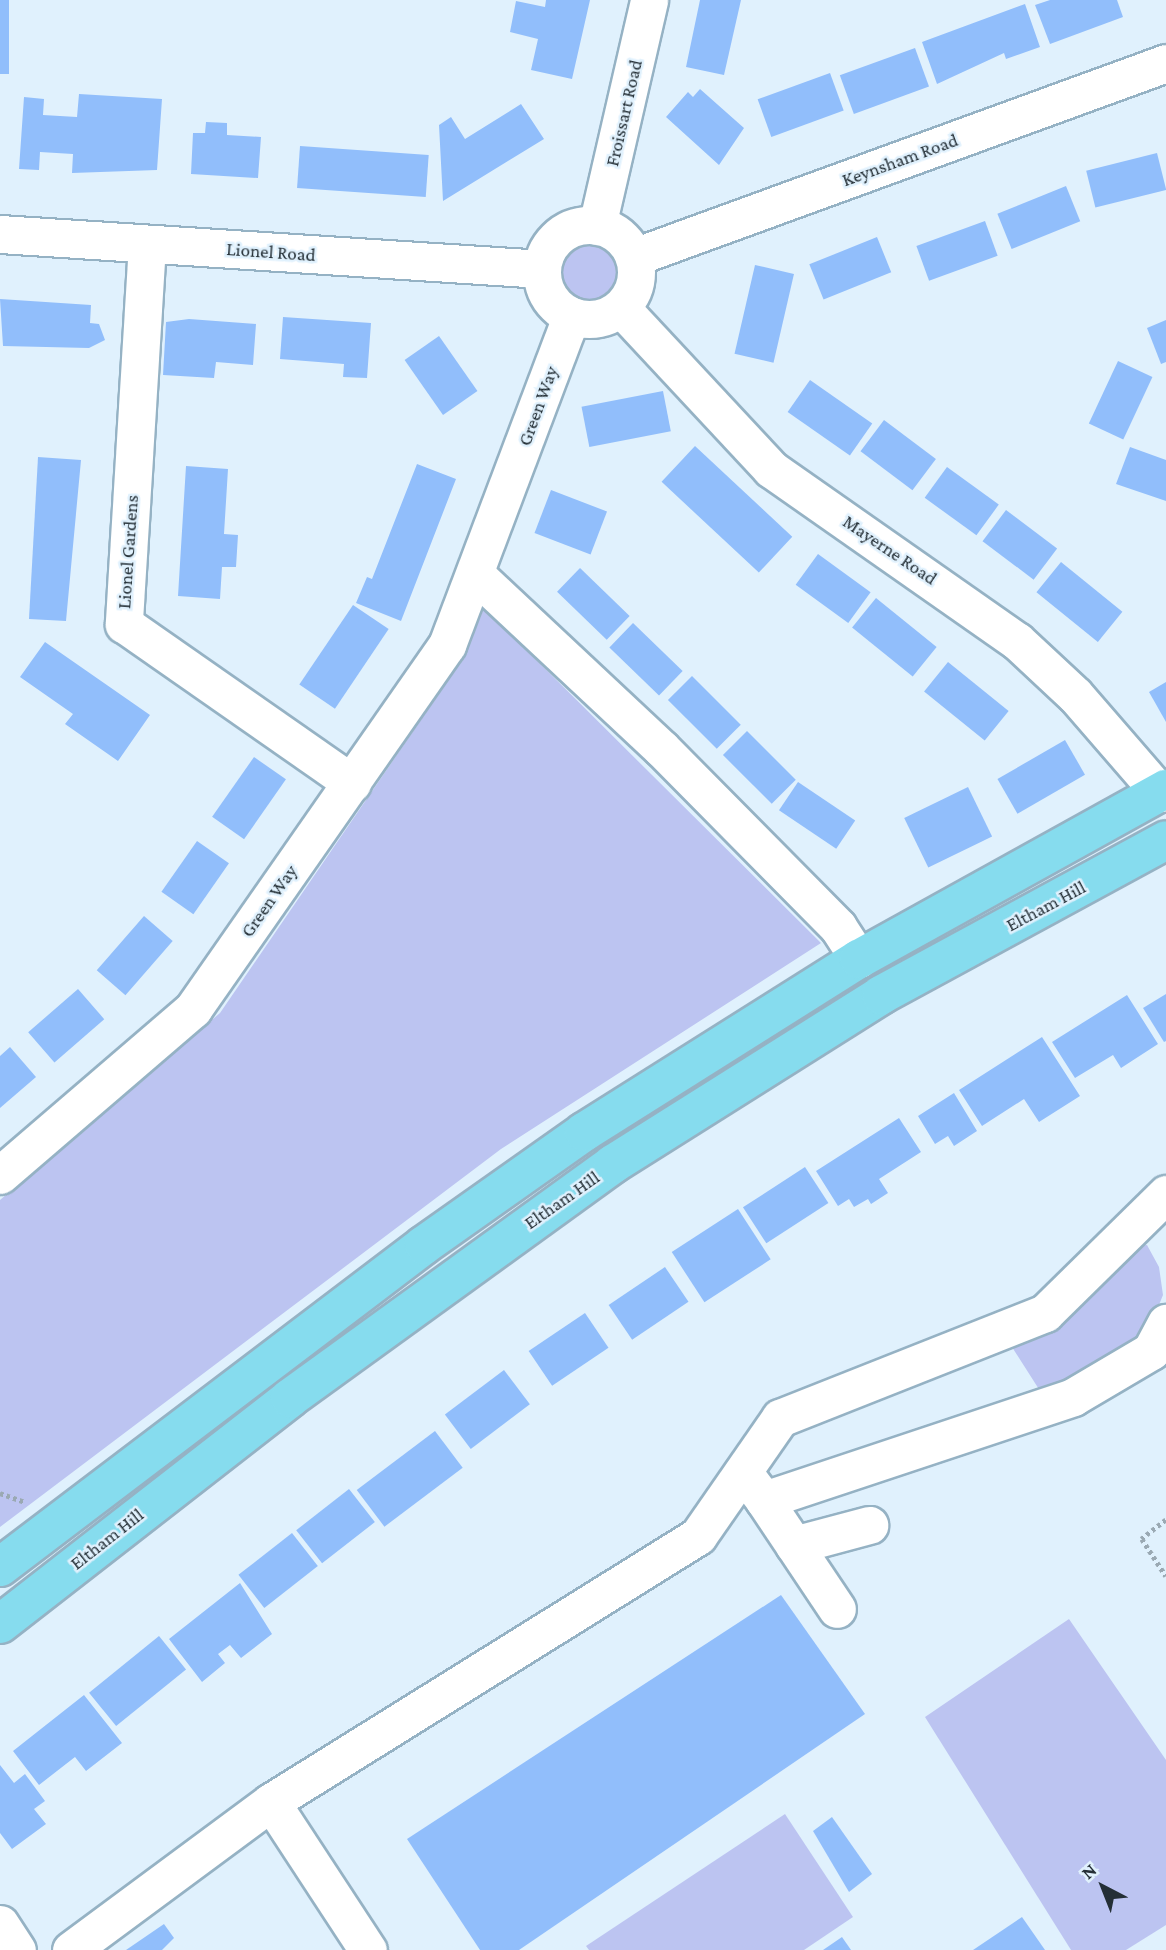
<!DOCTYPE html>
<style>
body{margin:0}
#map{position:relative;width:1166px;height:1950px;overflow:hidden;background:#e0f1fd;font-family:"Crimson Pro",serif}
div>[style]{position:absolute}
.green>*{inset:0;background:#bcc4f1}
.round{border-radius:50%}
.building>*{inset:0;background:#91befb;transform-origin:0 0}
.path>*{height:4.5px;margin-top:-2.25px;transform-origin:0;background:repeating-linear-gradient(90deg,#9aa9b3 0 3.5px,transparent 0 7px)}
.roads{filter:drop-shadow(2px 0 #95b2c4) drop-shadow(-2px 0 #95b2c4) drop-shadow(0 2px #95b2c4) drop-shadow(0 -2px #95b2c4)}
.minor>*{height:37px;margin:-18.5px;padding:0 18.5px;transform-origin:18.5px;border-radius:18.5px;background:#fff}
.minor>.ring{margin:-18.5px;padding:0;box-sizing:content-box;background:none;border:37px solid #fff;border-radius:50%}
.major>*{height:38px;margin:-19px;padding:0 19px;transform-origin:19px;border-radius:19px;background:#86dcee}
span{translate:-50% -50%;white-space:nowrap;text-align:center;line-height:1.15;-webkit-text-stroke:5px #e0f1fd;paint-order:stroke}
.street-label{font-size:19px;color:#242f36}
.north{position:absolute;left:1068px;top:1852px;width:70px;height:70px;-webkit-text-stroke:5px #e0f1fd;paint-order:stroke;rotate:318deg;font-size:19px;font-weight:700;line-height:28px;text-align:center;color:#242f36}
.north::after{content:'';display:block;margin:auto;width:24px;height:32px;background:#242f36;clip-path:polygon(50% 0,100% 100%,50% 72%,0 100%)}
</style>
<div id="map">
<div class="green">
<i class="round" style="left:554px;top:237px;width:70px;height:70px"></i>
<i style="clip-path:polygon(484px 608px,821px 943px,501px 1149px,0 1527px,0 1200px,220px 1013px,464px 657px)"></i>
<i style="clip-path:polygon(1147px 1245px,1159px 1267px,1163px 1295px,1147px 1334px,1042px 1394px,1012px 1347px,1048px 1325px,1129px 1247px)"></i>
<i style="clip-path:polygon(1069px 1619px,1166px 1760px,1166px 1925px,1126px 1950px,1071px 1950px,925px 1717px)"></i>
<i style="clip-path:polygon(785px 1814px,853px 1917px,804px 1950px,589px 1950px,586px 1946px)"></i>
</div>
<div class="building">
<i style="left:0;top:0;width:9px;height:74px"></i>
<i style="clip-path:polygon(546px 0,590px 0,572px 79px,531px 70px,538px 39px,510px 32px,516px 1px,545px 7px)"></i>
<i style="clip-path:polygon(700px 0,741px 0,724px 75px,686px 67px)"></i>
<i style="clip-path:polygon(1050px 0,1117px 0,1123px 17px,1050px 44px,1035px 5px)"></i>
<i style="clip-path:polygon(1025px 4px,1040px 47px,1006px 59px,1004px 53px,937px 84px,922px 42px)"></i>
<i style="left:915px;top:48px;width:41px;height:80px;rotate:70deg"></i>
<i style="left:830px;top:73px;width:40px;height:77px;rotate:70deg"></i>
<i style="clip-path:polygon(700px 89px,744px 128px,719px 165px,666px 117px,688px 92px,693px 97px)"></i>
<i style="clip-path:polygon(79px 94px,162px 99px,157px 170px,72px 173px,73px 154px,40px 152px,39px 170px,19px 169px,24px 97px,44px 99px,43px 115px,77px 117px)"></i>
<i style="clip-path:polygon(521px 104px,544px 139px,443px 201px,439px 125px,451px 117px,465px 139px)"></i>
<i style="clip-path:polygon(206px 122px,227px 123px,227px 135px,261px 137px,258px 178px,191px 174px,193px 133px,205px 133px)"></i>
<i style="left:300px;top:146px;width:129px;height:42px;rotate:4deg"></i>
<i style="left:1157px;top:153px;width:38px;height:73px;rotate:76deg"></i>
<i style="left:1066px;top:186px;width:38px;height:74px;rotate:68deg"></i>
<i style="left:985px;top:221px;width:37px;height:73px;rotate:70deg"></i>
<i style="left:877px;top:237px;width:38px;height:73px;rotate:68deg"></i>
<i style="left:755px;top:265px;width:40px;height:91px;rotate:13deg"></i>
<i style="clip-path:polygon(0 299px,91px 305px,90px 323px,99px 324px,105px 340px,89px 348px,3px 346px)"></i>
<i style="clip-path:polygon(283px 317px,371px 323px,367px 378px,343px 377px,344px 364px,280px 359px)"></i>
<i style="clip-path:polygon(189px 319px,256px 324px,253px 365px,216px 362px,214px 378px,163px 375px,166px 322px)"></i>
<i style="clip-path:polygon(1166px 320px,1166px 362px,1161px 364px,1147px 328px)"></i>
<i style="left:439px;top:336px;width:67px;height:42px;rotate:55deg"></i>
<i style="left:1118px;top:361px;width:38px;height:69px;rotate:25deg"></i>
<i style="left:810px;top:380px;width:76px;height:39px;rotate:35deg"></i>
<i style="left:663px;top:391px;width:41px;height:83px;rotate:79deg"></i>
<i style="left:884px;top:420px;width:65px;height:39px;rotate:37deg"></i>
<i style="left:695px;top:446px;width:133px;height:49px;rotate:43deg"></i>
<i style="clip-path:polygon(1130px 447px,1166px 460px,1166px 501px,1116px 484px)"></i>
<i style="clip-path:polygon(38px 457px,81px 460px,66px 621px,29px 619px)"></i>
<i style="clip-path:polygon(417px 464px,456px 479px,401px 621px,356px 603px,367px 577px,372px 579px)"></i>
<i style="clip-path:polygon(186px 466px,228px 469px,224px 534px,238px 535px,236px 567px,222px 567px,220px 599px,178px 596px)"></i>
<i style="left:947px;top:467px;width:64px;height:38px;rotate:36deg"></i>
<i style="left:551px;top:490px;width:60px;height:46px;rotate:21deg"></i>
<i style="left:1006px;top:510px;width:64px;height:39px;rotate:37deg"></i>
<i style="left:818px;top:554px;width:65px;height:38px;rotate:36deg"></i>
<i style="left:1061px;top:562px;width:79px;height:39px;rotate:39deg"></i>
<i style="left:580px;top:568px;width:69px;height:33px;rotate:44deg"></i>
<i style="left:876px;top:598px;width:78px;height:38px;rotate:39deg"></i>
<i style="left:353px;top:605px;width:43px;height:96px;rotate:34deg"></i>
<i style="left:633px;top:623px;width:69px;height:34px;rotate:44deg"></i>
<i style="clip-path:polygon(45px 642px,150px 715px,118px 761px,65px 724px,73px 714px,20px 677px)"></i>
<i style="left:948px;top:662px;width:78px;height:38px;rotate:39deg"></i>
<i style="left:692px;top:676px;width:69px;height:34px;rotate:45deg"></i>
<i style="clip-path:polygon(1166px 682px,1166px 722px,1149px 692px)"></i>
<i style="left:747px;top:731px;width:69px;height:34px;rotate:45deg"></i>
<i style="left:1065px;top:740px;width:40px;height:78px;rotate:60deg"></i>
<i style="left:254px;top:757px;width:39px;height:73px;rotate:35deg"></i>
<i style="left:798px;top:782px;width:69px;height:34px;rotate:34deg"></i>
<i style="left:968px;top:787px;width:55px;height:71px;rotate:64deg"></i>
<i style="left:197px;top:841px;width:39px;height:62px;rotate:35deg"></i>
<i style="left:144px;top:916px;width:38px;height:72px;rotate:41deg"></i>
<i style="left:78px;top:989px;width:40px;height:66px;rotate:49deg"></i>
<i style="clip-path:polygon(1166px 994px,1166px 1041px,1164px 1042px,1143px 1008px)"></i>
<i style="clip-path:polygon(1127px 995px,1158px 1044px,1121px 1068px,1113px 1055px,1075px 1078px,1052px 1042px)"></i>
<i style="clip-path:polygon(1042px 1037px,1080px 1096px,1039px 1122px,1024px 1099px,982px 1126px,959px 1090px)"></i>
<i style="clip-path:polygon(10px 1047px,36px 1077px,0 1108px,0 1056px)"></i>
<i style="clip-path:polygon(954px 1093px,977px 1131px,954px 1146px,948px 1136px,935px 1144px,918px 1116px)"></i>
<i style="clip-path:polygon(899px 1118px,921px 1152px,879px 1179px,888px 1193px,871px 1204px,868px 1199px,854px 1207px,849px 1199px,838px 1206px,816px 1171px)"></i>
<i style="left:805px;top:1167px;width:43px;height:74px;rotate:57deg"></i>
<i style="left:738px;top:1209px;width:60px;height:79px;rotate:57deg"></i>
<i style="left:665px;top:1267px;width:42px;height:68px;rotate:56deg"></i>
<i style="left:585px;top:1313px;width:42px;height:68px;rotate:56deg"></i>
<i style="left:504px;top:1370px;width:43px;height:74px;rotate:53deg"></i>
<i style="left:435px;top:1431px;width:46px;height:98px;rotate:53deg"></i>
<i style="left:349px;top:1489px;width:42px;height:67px;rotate:52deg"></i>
<i style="left:292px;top:1533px;width:42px;height:68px;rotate:52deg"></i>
<i style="clip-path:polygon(240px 1583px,272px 1634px,241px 1658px,230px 1645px,218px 1654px,225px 1663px,202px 1682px,169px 1639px)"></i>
<i style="clip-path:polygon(781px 1595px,865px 1714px,519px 1950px,480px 1950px,407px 1839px)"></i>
<i style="left:159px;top:1636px;width:43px;height:90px;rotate:51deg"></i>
<i style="clip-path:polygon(84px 1695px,122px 1743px,86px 1771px,75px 1757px,39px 1785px,13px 1751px)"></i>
<i style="clip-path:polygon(0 1765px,14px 1783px,25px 1774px,45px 1801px,34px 1809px,46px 1824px,12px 1849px,0 1833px)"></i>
<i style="clip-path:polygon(832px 1817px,872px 1874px,849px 1892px,813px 1831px)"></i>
<i style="clip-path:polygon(1022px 1917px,1045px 1950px,973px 1950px)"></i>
<i style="clip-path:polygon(164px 1924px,174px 1938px,162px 1950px,126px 1950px)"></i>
<i style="clip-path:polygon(842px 1937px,851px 1950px,823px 1950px)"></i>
</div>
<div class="path">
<i style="left:0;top:1493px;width:27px;rotate:20deg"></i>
<i style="left:1166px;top:1520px;width:31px;rotate:142deg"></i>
<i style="left:1142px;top:1539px;width:44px;rotate:57deg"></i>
</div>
<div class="roads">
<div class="minor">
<i class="ring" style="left:542px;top:225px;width:57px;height:57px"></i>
<i style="left:597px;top:226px;width:232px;rotate:-77deg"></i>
<i style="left:0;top:234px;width:543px;rotate:3.69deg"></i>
<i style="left:147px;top:244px;width:381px;rotate:93.5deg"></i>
<i style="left:124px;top:624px;width:278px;rotate:34.9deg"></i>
<i style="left:634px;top:257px;width:566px;rotate:-20.03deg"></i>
<i style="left:621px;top:308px;width:220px;rotate:47deg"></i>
<i style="left:771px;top:469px;width:300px;rotate:35deg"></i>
<i style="left:1017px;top:641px;width:79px;rotate:43deg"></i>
<i style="left:1075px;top:695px;width:130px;rotate:49.1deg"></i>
<i style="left:476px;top:575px;width:253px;rotate:43.1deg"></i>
<i style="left:661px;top:748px;width:252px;rotate:45.3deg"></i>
<i style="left:838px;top:927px;width:38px;rotate:57deg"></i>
<i style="left:0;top:1175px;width:255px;rotate:-40.7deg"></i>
<i style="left:193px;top:1009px;width:444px;rotate:-55.1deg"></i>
<i style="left:447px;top:645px;width:352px;rotate:-69.3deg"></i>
<i style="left:743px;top:1472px;width:35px;rotate:53deg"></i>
<i style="left:764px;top:1500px;width:326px;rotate:-18.4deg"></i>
<i style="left:1073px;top:1397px;width:91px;rotate:-30.5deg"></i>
<i style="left:1151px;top:1351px;width:32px;rotate:-62deg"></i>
<i style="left:764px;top:1500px;width:131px;rotate:56.2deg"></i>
<i style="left:794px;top:1545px;width:78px;rotate:-14.9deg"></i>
<i style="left:271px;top:1802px;width:177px;rotate:56.8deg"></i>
<i style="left:0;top:1924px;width:31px;rotate:57deg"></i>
<i style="left:71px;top:1950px;width:249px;rotate:-36.5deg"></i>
<i style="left:271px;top:1802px;width:503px;rotate:-31.92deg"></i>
<i style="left:698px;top:1536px;width:144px;rotate:-55.2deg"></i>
<i style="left:780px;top:1418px;width:285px;rotate:-21.6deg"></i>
<i style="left:1045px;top:1313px;width:170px;rotate:-44.5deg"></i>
</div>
<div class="major">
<i style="left:0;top:1567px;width:532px;rotate:-37.21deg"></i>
<i style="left:424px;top:1245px;width:196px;rotate:-35.2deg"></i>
<i style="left:584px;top:1132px;width:325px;rotate:-32.2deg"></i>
<i style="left:859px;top:959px;width:351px;rotate:-29deg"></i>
<i style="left:0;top:1624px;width:368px;rotate:-37.9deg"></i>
<i style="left:290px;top:1398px;width:399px;rotate:-35.9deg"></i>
<i style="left:613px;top:1164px;width:317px;rotate:-32.2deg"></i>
<i style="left:881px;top:995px;width:324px;rotate:-28.5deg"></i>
</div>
</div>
<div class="street-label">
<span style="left:624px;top:113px;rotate:-77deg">Froissart Road</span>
<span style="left:900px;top:160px;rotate:-20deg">Keynsham Road</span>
<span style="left:271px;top:252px;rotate:4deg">Lionel Road</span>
<span style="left:538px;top:406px;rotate:-70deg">Green Way</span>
<span style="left:890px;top:550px;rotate:34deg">Mayerne Road</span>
<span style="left:128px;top:552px;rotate:-86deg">Lionel Gardens</span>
<span style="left:269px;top:901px;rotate:-55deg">Green Way</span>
<span style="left:1046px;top:906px;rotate:-28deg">Eltham Hill</span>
<span style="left:562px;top:1200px;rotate:-35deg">Eltham Hill</span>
<span style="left:107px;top:1539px;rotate:-38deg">Eltham Hill</span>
</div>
<div class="north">N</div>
</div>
